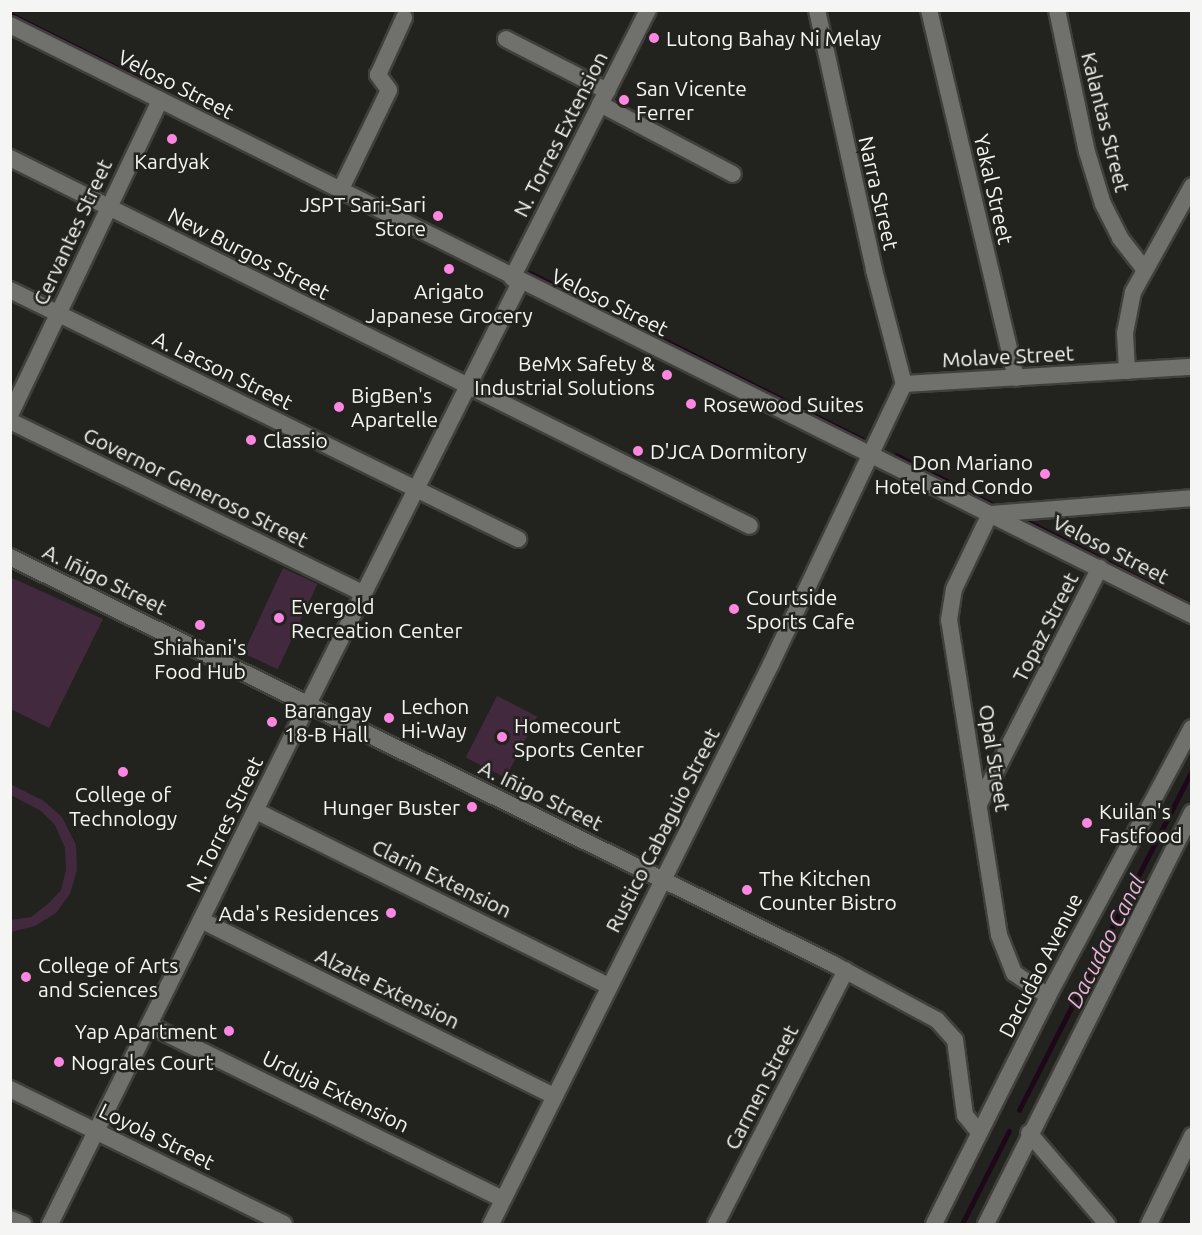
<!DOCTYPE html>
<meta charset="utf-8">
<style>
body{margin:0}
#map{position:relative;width:1202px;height:1235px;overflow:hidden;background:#22221e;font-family:Ubuntu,sans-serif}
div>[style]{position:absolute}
.green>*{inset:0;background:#43293d;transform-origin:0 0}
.stream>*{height:4.5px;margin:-2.25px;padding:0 2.25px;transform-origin:2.25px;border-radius:2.25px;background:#1f071a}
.roads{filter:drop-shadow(2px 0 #3f3f3c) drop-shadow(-2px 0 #3f3f3c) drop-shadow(0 2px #3f3f3c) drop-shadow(0 -2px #3f3f3c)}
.minor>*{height:16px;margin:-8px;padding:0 8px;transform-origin:8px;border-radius:8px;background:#70706c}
.tertiary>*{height:16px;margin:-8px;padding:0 8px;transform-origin:8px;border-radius:8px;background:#70706c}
.secondary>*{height:16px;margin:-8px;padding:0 8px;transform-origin:8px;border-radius:8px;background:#70706c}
.dots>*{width:16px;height:16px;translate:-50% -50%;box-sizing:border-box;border:3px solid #22221e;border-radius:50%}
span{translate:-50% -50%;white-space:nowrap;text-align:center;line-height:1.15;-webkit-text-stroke:5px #22221e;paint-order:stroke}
.poi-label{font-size:21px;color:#f5f5f3}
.left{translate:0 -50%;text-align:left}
.right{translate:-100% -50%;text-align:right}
.street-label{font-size:21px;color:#f5f5f3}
.water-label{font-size:22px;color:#e7b1d8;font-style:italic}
.frame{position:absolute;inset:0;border:12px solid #f5f5f3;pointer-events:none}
</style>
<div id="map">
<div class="green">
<i style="left:283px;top:568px;width:38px;height:94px;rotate:25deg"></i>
<i style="clip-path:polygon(10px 577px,103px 619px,49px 728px,11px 709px)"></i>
<i style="left:497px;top:696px;width:45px;height:69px;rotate:27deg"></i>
<i style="clip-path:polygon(10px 784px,44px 801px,62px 817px,76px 845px,77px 870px,70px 894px,56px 913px,35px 926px,11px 932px,11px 920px,31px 917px,49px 903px,61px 890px,66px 870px,65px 848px,55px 825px,41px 811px,11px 795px)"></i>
</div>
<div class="stream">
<i style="left:10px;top:14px;width:157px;rotate:26.6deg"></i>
<i style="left:530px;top:273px;width:371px;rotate:26.6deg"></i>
<i style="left:896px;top:455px;width:110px;rotate:27deg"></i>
<i style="left:1019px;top:517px;width:194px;rotate:27deg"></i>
<i style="left:1019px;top:1110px;width:381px;rotate:-63deg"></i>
<i style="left:962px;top:1224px;width:104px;rotate:-63.2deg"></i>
</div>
<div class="roads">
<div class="minor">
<i style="left:817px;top:10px;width:266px;rotate:77.6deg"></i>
<i style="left:874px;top:270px;width:118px;rotate:75.3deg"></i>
<i style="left:929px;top:10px;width:378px;rotate:76.7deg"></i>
<i style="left:1057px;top:10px;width:145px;rotate:78.1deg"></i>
<i style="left:1087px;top:152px;width:54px;rotate:72.9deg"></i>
<i style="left:1103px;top:204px;width:38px;rotate:63deg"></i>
<i style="left:1120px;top:238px;width:39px;rotate:52deg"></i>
<i style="left:10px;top:25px;width:1321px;rotate:26.53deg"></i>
<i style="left:506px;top:39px;width:114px;rotate:27.2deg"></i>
<i style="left:600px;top:104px;width:150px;rotate:27.8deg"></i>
<i style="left:10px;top:158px;width:826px;rotate:26.44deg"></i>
<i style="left:340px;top:191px;width:112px;rotate:-64.1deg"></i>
<i style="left:389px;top:90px;width:19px;rotate:-126deg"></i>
<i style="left:378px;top:75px;width:63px;rotate:-65.5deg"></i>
<i style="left:512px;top:278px;width:301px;rotate:-63.1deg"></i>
<i style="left:10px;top:290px;width:566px;rotate:26.11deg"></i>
<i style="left:1127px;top:371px;width:38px;rotate:-93deg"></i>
<i style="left:1125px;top:333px;width:42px;rotate:-79deg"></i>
<i style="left:1133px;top:292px;width:121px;rotate:-60.9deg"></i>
<i style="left:904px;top:384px;width:289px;rotate:-3.4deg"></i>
<i style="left:10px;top:415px;width:348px;rotate:-64.5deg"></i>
<i style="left:10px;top:421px;width:392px;rotate:26deg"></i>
<i style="left:307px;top:706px;width:474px;rotate:-63.3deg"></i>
<i style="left:980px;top:802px;width:263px;rotate:-62.9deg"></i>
<i style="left:256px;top:811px;width:394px;rotate:26.4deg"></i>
<i style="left:201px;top:920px;width:394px;rotate:26.5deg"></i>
<i style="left:1048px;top:996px;width:41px;rotate:-145.9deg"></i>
<i style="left:1014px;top:973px;width:41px;rotate:-111.5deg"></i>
<i style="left:999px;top:935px;width:319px;rotate:-99deg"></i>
<i style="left:949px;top:620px;width:31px;rotate:-81deg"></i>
<i style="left:954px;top:589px;width:83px;rotate:-64.4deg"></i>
<i style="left:990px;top:514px;width:203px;rotate:-4.5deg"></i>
<i style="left:149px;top:1025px;width:394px;rotate:26.2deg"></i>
<i style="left:1029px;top:1133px;width:120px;rotate:49.4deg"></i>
<i style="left:10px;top:1219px;width:14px;rotate:21deg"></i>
<i style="left:491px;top:1224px;width:626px;rotate:-63.43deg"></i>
<i style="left:771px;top:664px;width:310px;rotate:-64.6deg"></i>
<i style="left:716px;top:1224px;width:285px;rotate:-62.9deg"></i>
<i style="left:1149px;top:1224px;width:98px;rotate:-64deg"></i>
</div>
<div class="tertiary">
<i style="left:10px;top:557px;width:918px;rotate:26.31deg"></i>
<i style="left:833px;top:964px;width:118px;rotate:28.3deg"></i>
<i style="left:937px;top:1020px;width:27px;rotate:48deg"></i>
<i style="left:955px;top:1040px;width:76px;rotate:82.4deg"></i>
<i style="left:965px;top:1115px;width:22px;rotate:51deg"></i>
<i style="left:50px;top:1224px;width:578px;rotate:-63.61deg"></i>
</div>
<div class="secondary">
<i style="left:10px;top:1089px;width:305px;rotate:26.2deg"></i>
<i style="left:934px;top:1224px;width:255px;rotate:-63.4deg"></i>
<i style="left:1048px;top:996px;width:304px;rotate:-61.8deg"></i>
<i style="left:986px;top:1224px;width:460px;rotate:-63.4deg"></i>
</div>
</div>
<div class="dots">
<i style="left:654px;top:38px;background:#fd86e1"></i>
<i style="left:624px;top:100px;background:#fd86e1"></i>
<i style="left:172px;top:139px;background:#fd86e1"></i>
<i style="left:438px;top:216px;background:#fd86e1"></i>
<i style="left:449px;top:269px;background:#fd86e1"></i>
<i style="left:667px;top:375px;background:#fd86e1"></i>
<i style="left:691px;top:404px;background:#fd86e1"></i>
<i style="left:339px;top:407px;background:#fd86e1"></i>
<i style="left:251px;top:440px;background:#fd86e1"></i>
<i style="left:638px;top:451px;background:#fd86e1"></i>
<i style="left:1045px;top:474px;background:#fd86e1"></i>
<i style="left:734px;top:609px;background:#fd86e1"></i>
<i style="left:279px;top:618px;background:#fd86e1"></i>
<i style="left:200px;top:625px;background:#fd86e1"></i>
<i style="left:389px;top:718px;background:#fd86e1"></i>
<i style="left:272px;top:722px;background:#fd86e1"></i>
<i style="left:502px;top:737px;background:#fd86e1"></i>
<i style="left:123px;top:772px;background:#fd86e1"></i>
<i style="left:472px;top:807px;background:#fd86e1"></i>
<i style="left:1087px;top:823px;background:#fd86e1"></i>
<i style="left:747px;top:890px;background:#fd86e1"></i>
<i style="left:391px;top:913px;background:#fd86e1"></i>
<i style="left:26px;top:977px;background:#fd86e1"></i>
<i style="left:229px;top:1031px;background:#fd86e1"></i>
<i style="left:59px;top:1062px;background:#fd86e1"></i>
</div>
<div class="poi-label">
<span class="left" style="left:666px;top:38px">Lutong Bahay Ni Melay</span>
<span class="left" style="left:636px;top:100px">San Vicente<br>Ferrer</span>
<span style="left:172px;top:161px">Kardyak</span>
<span class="right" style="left:426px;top:216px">JSPT Sari-Sari<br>Store</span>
<span style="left:449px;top:303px">Arigato<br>Japanese Grocery</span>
<span class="right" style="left:655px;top:375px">BeMx Safety &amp;<br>Industrial Solutions</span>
<span class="left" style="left:351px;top:407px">BigBen's<br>Apartelle</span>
<span class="left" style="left:703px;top:404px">Rosewood Suites</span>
<span class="left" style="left:263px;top:440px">Classio</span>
<span class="left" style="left:650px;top:451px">D'JCA Dormitory</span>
<span class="right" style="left:1033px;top:474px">Don Mariano<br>Hotel and Condo</span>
<span class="left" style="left:746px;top:609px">Courtside<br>Sports Cafe</span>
<span class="left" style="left:291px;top:618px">Evergold<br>Recreation Center</span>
<span style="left:200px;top:659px">Shiahani's<br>Food Hub</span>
<span class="left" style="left:401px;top:718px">Lechon<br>Hi-Way</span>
<span class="left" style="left:284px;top:722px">Barangay<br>18-B Hall</span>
<span class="left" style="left:514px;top:737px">Homecourt<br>Sports Center</span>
<span style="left:123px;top:806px">College of<br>Technology</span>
<span class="right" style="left:460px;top:807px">Hunger Buster</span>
<span class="left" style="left:1099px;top:823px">Kuilan's<br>Fastfood</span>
<span class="left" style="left:759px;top:890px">The Kitchen<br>Counter Bistro</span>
<span class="right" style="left:379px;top:913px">Ada's Residences</span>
<span class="left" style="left:38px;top:977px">College of Arts<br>and Sciences</span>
<span class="right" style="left:217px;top:1031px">Yap Apartment</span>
<span class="left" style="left:71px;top:1062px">Nograles Court</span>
</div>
<div class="street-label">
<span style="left:176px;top:84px;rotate:27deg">Veloso Street</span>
<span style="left:1106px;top:122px;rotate:76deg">Kalantas Street</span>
<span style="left:560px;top:134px;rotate:-63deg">N. Torres Extension</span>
<span style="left:994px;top:189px;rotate:77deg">Yakal Street</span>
<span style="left:879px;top:193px;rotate:77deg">Narra Street</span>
<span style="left:72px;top:232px;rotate:-65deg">Cervantes Street</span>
<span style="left:249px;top:253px;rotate:27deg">New Burgos Street</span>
<span style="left:610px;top:302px;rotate:26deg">Veloso Street</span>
<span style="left:1008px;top:356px;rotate:-3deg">Molave Street</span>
<span style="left:223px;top:370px;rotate:26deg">A. Lacson Street</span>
<span style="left:196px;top:487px;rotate:26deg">Governor Generoso Street</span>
<span style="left:1111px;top:549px;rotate:27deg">Veloso Street</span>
<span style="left:105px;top:579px;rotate:26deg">A. Iñigo Street</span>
<span style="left:1045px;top:627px;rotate:-63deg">Topaz Street</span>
<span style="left:995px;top:758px;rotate:81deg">Opal Street</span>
<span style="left:541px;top:795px;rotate:26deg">A. Iñigo Street</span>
<span style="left:224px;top:824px;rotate:-64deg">N. Torres Street</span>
<span style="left:662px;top:830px;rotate:-63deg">Rustico Cabaguio Street</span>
<span style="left:442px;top:878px;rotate:26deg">Clarin Extension</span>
<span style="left:1040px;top:965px;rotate:-63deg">Dacudao Avenue</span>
<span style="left:388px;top:988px;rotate:26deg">Alzate Extension</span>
<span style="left:761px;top:1087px;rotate:-63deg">Carmen Street</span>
<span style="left:336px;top:1091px;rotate:26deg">Urduja Extension</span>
<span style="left:157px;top:1136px;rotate:26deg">Loyola Street</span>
</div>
<div class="water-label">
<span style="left:1105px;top:941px;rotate:-63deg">Dacudao Canal</span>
</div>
<div class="frame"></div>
</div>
